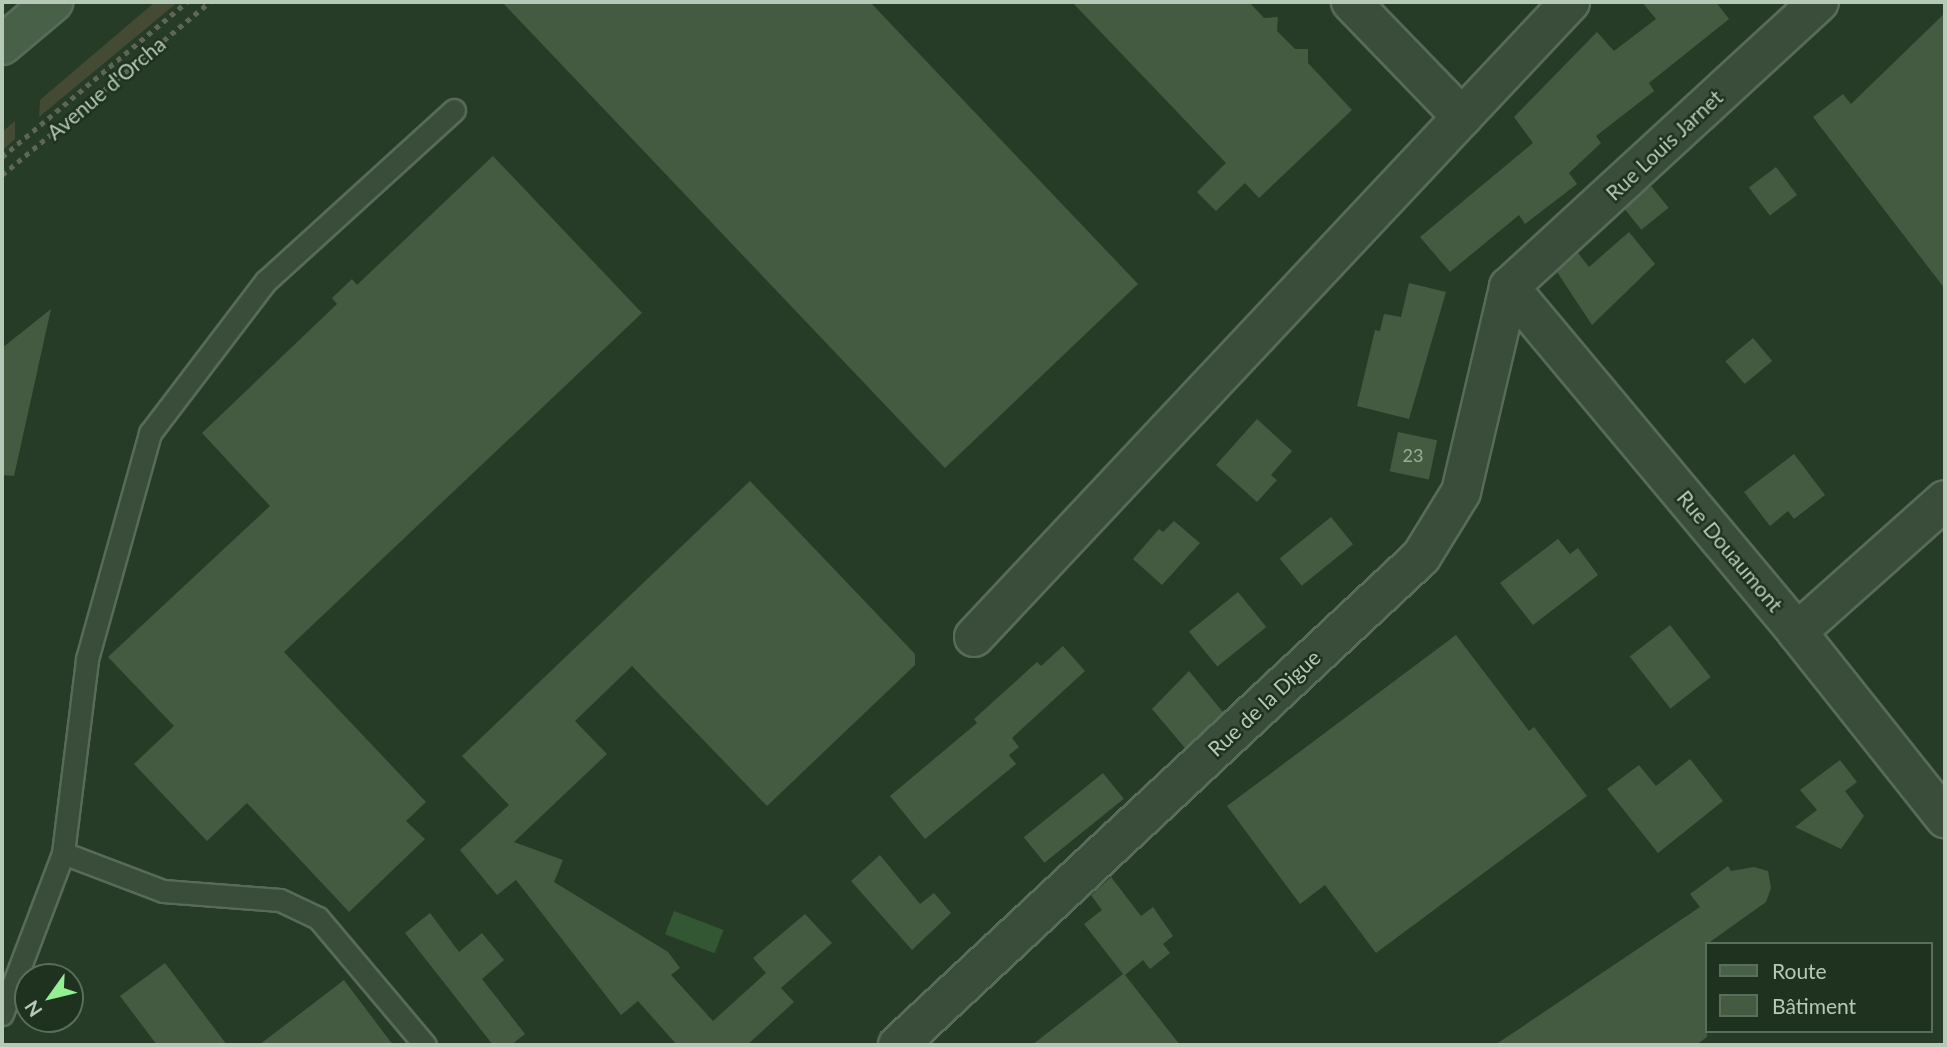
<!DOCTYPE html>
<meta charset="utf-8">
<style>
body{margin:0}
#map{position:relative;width:1947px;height:1047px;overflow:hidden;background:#273c26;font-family:Lato,sans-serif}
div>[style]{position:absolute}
.green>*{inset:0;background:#454a35}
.water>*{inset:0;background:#345733;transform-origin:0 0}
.building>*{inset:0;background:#445b42;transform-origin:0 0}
.path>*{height:4.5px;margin-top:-2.25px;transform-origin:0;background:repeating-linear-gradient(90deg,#5d6754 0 5px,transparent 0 10px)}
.roads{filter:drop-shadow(2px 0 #586b58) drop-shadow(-2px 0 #586b58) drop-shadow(0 2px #586b58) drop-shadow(0 -2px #586b58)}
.service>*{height:21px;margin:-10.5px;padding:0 10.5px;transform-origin:10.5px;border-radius:10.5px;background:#3a4d3a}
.minor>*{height:38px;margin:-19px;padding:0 19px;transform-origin:19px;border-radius:19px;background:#3a4d3a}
.secondary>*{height:38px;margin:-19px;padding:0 19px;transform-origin:19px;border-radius:19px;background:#485f48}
span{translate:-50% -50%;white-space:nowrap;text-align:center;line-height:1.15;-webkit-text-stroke:5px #1f321f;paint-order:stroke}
.number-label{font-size:18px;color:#9aad99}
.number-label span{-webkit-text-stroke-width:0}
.street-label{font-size:21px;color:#b6c8b6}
.frame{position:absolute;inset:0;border:4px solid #b6c8b6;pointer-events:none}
.legend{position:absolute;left:1705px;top:942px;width:228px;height:91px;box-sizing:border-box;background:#1f321f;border:2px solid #5b6e5b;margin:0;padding:9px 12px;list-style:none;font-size:21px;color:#b6c8b6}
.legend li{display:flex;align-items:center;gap:14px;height:35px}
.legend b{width:35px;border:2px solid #5b6e5b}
.north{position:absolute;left:14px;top:963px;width:70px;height:70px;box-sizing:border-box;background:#1f321f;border:2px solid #5b6e5b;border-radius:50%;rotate:236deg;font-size:19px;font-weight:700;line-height:28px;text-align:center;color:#b6c8b6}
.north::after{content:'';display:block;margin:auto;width:24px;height:32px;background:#93f092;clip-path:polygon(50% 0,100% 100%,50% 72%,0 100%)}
</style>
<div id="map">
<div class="green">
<i style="clip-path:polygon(155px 2px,178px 2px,39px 117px,40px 100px)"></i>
<i style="clip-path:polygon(15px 121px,15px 139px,2px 151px,2px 132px)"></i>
</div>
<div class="water">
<i style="left:674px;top:911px;width:53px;height:25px;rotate:21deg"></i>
</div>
<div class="building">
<i style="clip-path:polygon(502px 2px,870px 2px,1138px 284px,945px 468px)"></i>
<i style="clip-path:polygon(1072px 2px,1249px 2px,1264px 18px,1278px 17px,1277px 31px,1295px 49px,1308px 49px,1308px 63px,1352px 110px,1259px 198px,1245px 183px,1216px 211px,1197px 192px,1226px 163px)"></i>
<i style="clip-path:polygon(1642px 2px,1716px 2px,1729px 19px,1649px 83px,1654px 91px,1596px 136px,1601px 143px,1569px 173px,1577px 184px,1525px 224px,1519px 215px,1450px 272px,1420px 237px,1533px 143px,1514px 117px,1597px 32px,1614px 51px,1656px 19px)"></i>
<i style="clip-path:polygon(1945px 13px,1945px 289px,1813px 117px,1843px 94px,1851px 104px)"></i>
<i style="clip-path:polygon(493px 156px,642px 313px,284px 652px,426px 802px,406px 821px,425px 839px,349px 912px,247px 803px,207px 841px,134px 764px,174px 726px,108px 657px,270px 506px,202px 433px,337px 304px,332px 298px,352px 279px,357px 285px)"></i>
<i style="left:1776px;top:167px;width:35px;height:34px;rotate:53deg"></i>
<i style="left:1651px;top:186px;width:28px;height:35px;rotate:51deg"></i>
<i style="clip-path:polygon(1629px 232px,1655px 264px,1592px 325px,1557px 272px,1578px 253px,1589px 267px)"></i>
<i style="clip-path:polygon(1409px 283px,1446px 292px,1409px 419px,1357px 406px,1375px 330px,1380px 331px,1384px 314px,1401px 317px)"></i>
<i style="clip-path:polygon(51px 309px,14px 476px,2px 475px,2px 348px)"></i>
<i style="left:1753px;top:338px;width:30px;height:36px;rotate:50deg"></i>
<i style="clip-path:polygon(1257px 419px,1292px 451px,1271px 475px,1277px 480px,1257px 502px,1216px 465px)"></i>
<i style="left:1398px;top:432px;width:40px;height:40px;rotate:12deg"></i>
<i style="clip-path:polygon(1794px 454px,1825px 495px,1794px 519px,1788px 511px,1770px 526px,1744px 492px)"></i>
<i style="clip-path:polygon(750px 481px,915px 654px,915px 665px,767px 806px,632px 666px,575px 721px,607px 754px,514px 842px,563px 860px,554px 882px,668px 952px,680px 968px,671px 975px,713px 1021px,766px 973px,753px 958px,805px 914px,832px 943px,781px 988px,794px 1002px,747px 1045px,677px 1045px,638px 1001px,621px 1015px,516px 880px,497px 895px,460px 850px,509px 805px,462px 756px)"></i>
<i style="left:1331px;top:517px;width:35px;height:66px;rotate:51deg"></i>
<i style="clip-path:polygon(1174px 521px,1200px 543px,1162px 585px,1133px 559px,1159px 529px,1163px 532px)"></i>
<i style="clip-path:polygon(1558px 539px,1570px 554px,1578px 548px,1598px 575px,1533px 625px,1500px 583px)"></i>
<i style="left:1238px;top:592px;width:45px;height:63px;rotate:51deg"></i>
<i style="left:1670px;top:625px;width:66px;height:51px;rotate:52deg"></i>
<i style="clip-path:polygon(1456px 635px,1529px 731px,1534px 727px,1587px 796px,1376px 953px,1325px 885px,1300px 904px,1227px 806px)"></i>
<i style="clip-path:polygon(1063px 646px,1085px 671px,1012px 738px,1019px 747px,1009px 755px,1016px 764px,925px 839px,890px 796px,977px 723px,974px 719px,1037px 662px,1041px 666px)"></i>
<i style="clip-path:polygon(1189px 671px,1223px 712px,1185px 748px,1152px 709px)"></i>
<i style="clip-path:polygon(1690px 759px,1723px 801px,1658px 853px,1607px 789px,1639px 765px,1656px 786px)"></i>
<i style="clip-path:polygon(1840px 760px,1857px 782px,1845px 791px,1864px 816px,1841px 849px,1795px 827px,1817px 810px,1800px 790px)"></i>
<i style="left:1103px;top:773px;width:33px;height:102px;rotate:51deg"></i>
<i style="clip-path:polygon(880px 855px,920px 904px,934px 893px,951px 913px,912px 950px,851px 881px)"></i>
<i style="clip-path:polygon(1728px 866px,1731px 871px,1754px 867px,1768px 871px,1771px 888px,1766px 902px,1707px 944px,1707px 1037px,1696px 1045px,1495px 1045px,1700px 907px,1690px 894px)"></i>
<i style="clip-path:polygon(1111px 877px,1141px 916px,1153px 907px,1173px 936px,1163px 944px,1170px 953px,1150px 969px,1143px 960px,1125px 975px,1180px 1045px,1032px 1045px,1123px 974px,1084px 924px,1102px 910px,1091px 895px)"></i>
<i style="clip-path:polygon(430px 913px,459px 952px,482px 933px,504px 960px,482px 979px,525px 1034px,511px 1045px,493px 1045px,405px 933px)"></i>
<i style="clip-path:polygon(165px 963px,227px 1045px,157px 1045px,120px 996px)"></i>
<i style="clip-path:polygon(344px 980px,393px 1045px,259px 1045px)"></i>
</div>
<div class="path">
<i style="left:2px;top:157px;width:241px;rotate:-40deg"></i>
<i style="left:2px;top:175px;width:271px;rotate:-39.8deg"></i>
</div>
<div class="roads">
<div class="service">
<i style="left:63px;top:853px;width:107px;rotate:20.8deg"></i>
<i style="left:163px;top:891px;width:117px;rotate:4.4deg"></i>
<i style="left:280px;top:900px;width:42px;rotate:25.3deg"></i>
<i style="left:318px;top:918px;width:166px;rotate:49.9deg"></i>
<i style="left:2px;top:1014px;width:172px;rotate:-69.2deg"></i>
<i style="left:63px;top:853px;width:195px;rotate:-82.9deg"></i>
<i style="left:87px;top:659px;width:235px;rotate:-74.4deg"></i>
<i style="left:150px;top:433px;width:191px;rotate:-52.7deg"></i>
<i style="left:266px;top:281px;width:254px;rotate:-42.3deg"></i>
</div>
<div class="minor">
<i style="left:1351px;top:2px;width:160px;rotate:46deg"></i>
<i style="left:1509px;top:287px;width:449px;rotate:50.1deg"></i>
<i style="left:1797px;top:632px;width:238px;rotate:51.5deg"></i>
<i style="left:1509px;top:287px;width:421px;rotate:-42.6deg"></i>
<i style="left:1797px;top:632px;width:198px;rotate:-41.7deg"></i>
<i style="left:974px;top:637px;width:871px;rotate:-46.81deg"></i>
<i style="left:898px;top:1045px;width:715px;rotate:-43.02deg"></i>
<i style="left:1421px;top:557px;width:76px;rotate:-58.4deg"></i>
<i style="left:1461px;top:492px;width:211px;rotate:-76.8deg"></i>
</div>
<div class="secondary">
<i style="left:2px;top:45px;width:67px;rotate:-40.1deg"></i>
</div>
</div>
<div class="number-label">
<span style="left:1413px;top:455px">23</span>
</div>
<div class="street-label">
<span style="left:106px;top:88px;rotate:-40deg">Avenue d'Orcha</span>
<span style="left:1664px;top:145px;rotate:-43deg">Rue Louis Jarnet</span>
<span style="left:1730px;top:551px;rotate:50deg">Rue Douaumont</span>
<span style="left:1264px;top:703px;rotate:-43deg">Rue de la Digue</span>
</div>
<div class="frame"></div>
<ul class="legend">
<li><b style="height:9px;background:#485f48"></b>Route</li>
<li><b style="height:19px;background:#445b42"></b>Bâtiment</li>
</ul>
<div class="north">N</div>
</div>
